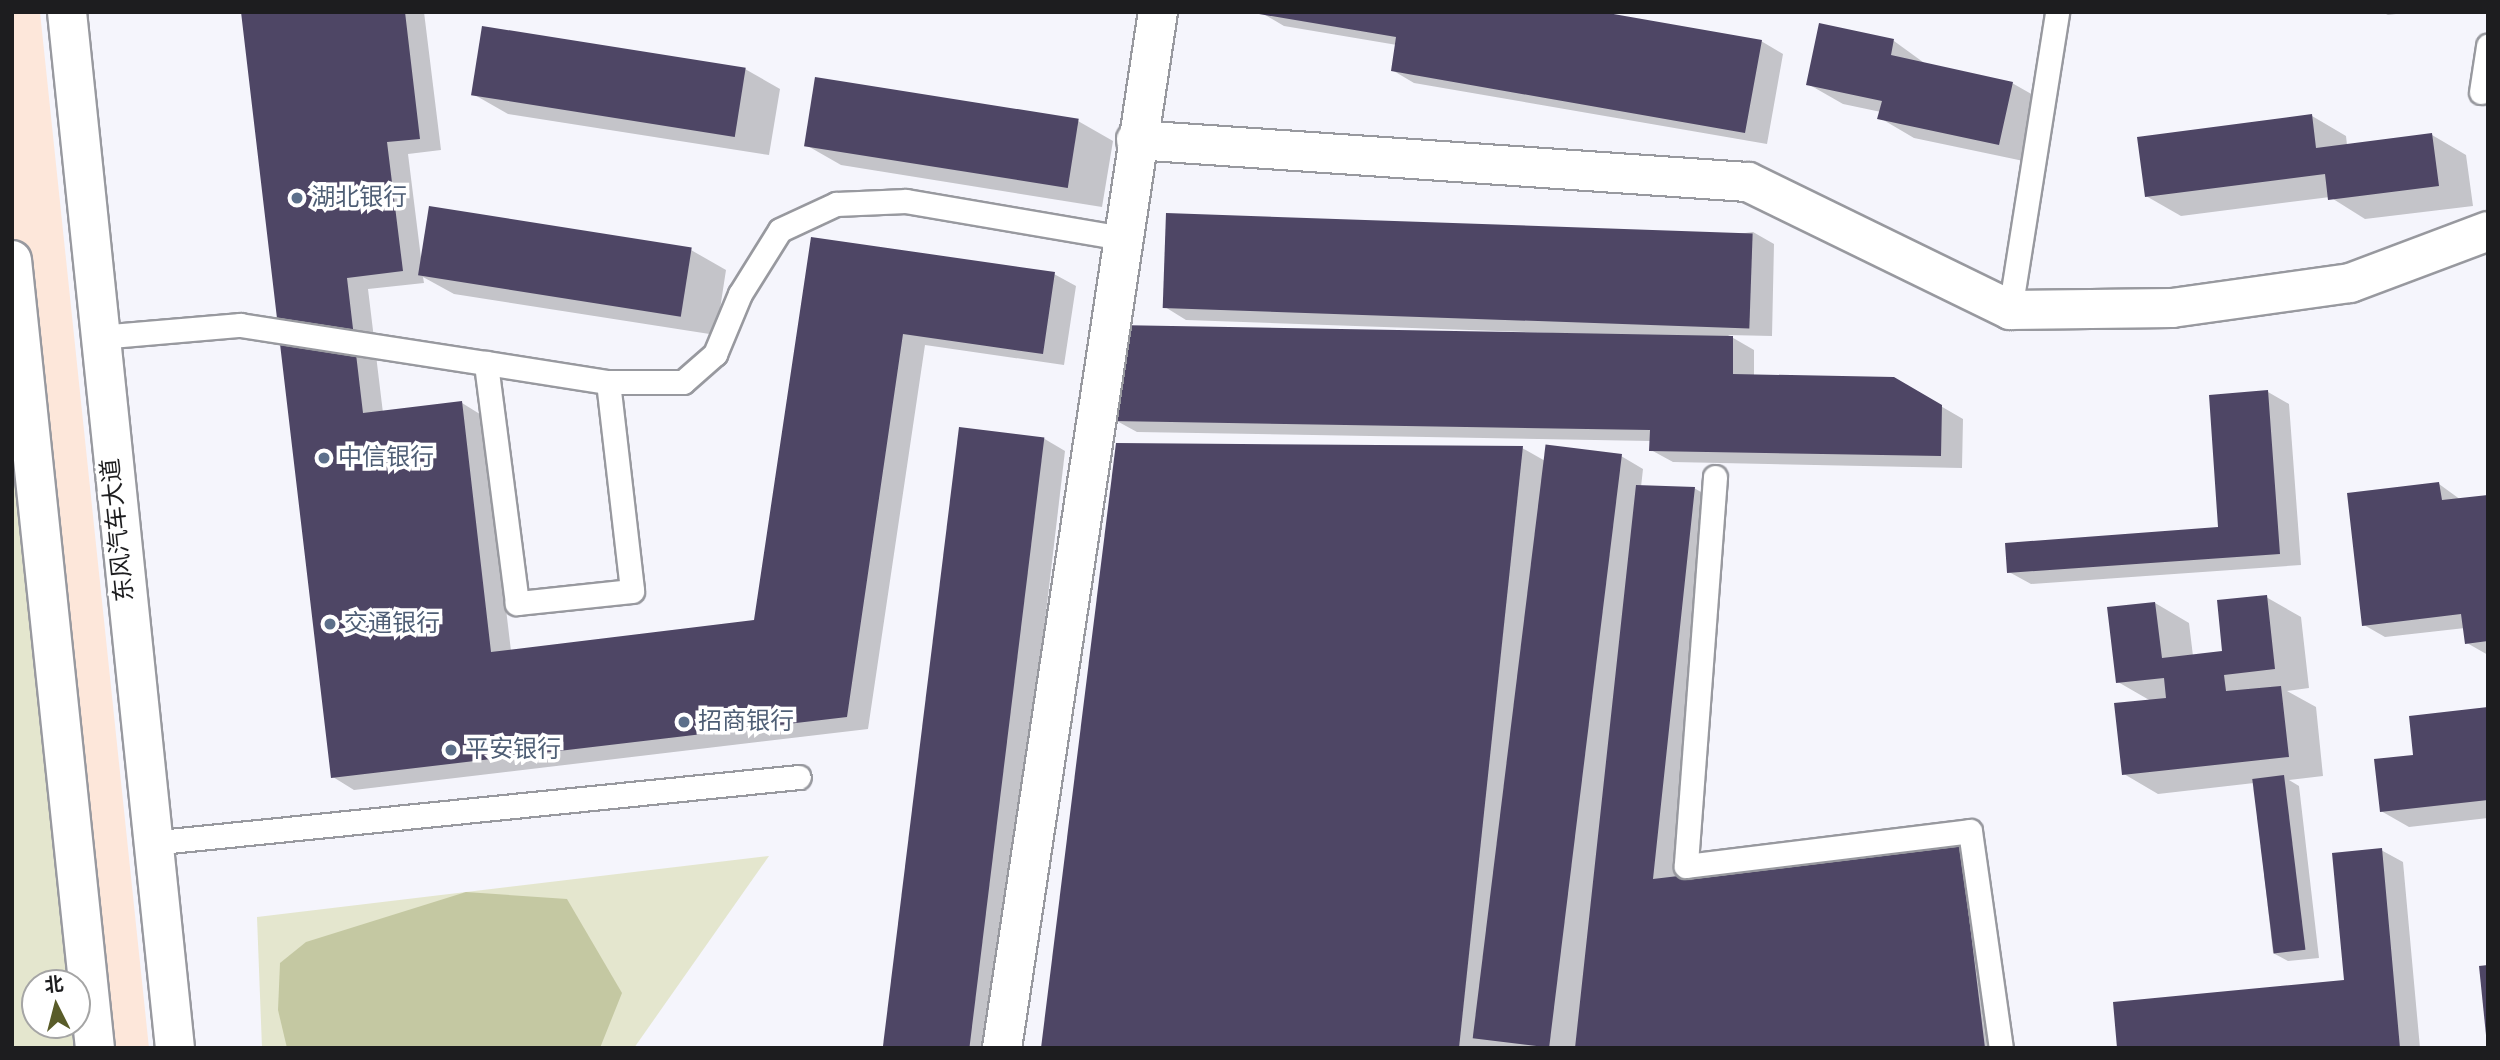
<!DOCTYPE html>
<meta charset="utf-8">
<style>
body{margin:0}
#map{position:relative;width:2500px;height:1060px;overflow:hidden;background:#f5f5fc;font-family:Signika,"Noto Sans SC",sans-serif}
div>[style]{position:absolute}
.industrial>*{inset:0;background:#fde7da}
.green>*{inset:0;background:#e4e6ce}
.forest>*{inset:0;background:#c4c8a2}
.shadow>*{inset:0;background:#0003}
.building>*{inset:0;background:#4e4665;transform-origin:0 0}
.roads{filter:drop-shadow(2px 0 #98999f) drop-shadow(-2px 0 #98999f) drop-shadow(0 2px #98999f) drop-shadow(0 -2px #98999f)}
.service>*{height:23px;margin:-11.5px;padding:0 11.5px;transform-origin:11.5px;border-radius:11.5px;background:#fff}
.minor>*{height:38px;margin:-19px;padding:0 19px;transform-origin:19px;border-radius:19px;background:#fff}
.primary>*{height:38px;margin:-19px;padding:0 19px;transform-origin:19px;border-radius:19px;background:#fff}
.dots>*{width:19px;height:19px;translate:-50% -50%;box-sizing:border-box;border:4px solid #fff;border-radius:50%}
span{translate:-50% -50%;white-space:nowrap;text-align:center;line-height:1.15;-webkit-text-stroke:7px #fff;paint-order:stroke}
.service-label{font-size:24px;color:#4e5e75}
.left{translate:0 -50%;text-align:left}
.street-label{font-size:24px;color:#1d1d1f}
.frame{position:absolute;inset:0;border:14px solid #1d1d1f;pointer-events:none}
.north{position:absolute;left:21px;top:969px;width:70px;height:70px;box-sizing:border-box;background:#fff;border:2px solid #a5a5a5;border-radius:50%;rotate:354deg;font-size:19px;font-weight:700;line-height:28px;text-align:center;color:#1d1d1f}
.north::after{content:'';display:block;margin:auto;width:24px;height:32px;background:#595c29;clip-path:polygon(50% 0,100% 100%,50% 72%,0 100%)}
</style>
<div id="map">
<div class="industrial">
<i style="clip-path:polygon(evenodd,12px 12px,40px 12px,149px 1048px,12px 1048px,12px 12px,35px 983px,77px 983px,77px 1025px,35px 1025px,35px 983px)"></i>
</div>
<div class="green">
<i style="clip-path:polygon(evenodd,32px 447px,98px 1048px,12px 1048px,12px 449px,32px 447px,35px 983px,77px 983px,77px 1025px,35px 1025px,35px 983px)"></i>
<i style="clip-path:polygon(769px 856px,634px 1048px,262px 1048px,257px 917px)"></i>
</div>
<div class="forest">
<i style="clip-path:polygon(466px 892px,567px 899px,622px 993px,600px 1048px,287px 1048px,278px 1010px,280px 963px,306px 942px)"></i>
</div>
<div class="shadow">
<i style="clip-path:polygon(242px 12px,424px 12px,441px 150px,408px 154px,421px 258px,691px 250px,726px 270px,716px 335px,454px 294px,423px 277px,424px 283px,368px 289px,383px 413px,462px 403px,483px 416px,511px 651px,755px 622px,812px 239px,1054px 274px,1076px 286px,1064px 365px,925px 345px,868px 729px,354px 790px,333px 777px)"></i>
<i style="clip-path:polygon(1591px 12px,1761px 41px,1783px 54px,1767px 144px,1414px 83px,1392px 70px,1397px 45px,1284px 26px,1262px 13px)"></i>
<i style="clip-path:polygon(2382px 12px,2412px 12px,2388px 15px)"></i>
<i style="clip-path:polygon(1821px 25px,1894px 41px,1927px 65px,2012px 83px,2047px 103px,2033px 163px,1914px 138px,1880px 118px,1881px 112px,1843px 104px,1808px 84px)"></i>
<i style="clip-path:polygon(745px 69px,780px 89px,769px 155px,508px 114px,473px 94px)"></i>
<i style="clip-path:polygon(2312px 116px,2346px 136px,2347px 145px,2432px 135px,2466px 155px,2473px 206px,2365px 219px,2330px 197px,2181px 216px,2146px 196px)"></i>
<i style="clip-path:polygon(1078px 121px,1113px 141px,1102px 207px,841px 165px,806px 145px)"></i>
<i style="clip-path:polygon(1753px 232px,1774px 244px,1772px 336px,1728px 335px,1754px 350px,1754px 376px,1894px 379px,1963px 419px,1962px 468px,1673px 462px,1651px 450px,1651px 441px,1137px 432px,1115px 420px,1667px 337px,1186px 320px,1165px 307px)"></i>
<i style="clip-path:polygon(2268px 392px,2289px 404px,2301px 565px,2031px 584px,2009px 572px,2220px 529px)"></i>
<i style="clip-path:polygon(1043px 438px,1065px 451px,995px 1048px,888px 1048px)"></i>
<i style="clip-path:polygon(1522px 448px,1547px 462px,1621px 456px,1643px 469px,1641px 487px,1694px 488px,1716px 501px,1676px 878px,1960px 845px,1982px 858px,2004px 1048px,1043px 1048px)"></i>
<i style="clip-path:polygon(2439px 484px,2461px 500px,2488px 497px,2488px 655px,2467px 643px,2465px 628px,2385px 637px,2364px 625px)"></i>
<i style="clip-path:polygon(2266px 597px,2301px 617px,2309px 688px,2287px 691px,2316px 707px,2323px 776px,2289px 780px,2299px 786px,2319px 958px,2288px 961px,2273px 953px,2254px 783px,2158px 794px,2124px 774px,2151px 701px,2118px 682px,2155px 603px,2189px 623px,2193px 656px,2224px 653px)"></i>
<i style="clip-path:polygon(2488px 709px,2488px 818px,2409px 827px,2381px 811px,2415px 756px)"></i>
<i style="clip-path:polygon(2381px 850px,2403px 862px,2420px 1048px,2119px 1048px,2346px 981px)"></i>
</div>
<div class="building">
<i style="clip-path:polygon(241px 12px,405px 12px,420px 139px,387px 142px,403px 271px,347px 278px,363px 413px,462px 401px,491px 652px,754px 620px,811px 237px,1055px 272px,1043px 354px,903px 334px,847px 717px,331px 778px)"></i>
<i style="clip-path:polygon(1602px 12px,1762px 40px,1745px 133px,1391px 71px,1396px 37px,1259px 14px)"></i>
<i style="clip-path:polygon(1819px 23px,1894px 39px,1891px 55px,2013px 82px,1999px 145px,1877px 119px,1882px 101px,1806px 85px)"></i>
<i style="left:482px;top:26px;width:267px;height:70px;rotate:9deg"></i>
<i style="left:815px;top:77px;width:267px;height:70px;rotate:9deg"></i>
<i style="clip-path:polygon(2312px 114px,2316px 148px,2432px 133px,2439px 186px,2328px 200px,2325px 174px,2145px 197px,2137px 137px)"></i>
<i style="left:429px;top:206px;width:266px;height:70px;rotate:9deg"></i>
<i style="left:1166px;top:213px;width:587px;height:95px;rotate:2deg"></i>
<i style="clip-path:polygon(1115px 325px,1733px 336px,1733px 374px,1894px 377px,1942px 405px,1941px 456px,1649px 451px,1650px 430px,1113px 421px)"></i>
<i style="clip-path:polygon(2268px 390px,2280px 554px,2007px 573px,2005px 543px,2218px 527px,2209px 395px)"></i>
<i style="left:959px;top:427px;width:86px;height:625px;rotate:7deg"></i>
<i style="clip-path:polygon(1116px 443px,1523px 446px,1459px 1048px,1041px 1048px)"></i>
<i style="left:1622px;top:454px;width:598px;height:77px;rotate:97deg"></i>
<i style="clip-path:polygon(2439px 482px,2442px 500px,2488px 495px,2488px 641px,2465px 644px,2461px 614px,2362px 626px,2347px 493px)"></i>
<i style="clip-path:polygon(1636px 485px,1695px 487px,1653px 879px,1960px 843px,1985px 1048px,1575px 1048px)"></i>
<i style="clip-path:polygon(2267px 595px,2275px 669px,2224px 675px,2226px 691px,2281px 686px,2289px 757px,2122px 775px,2114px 703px,2166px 698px,2164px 678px,2116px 683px,2107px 607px,2155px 602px,2162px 658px,2222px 651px,2217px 600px)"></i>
<i style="clip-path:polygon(2488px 707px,2488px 800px,2380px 812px,2374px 759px,2413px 755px,2409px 716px)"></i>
<i style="left:2284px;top:775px;width:176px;height:32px;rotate:83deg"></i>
<i style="clip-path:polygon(2382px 848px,2400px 1048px,2117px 1048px,2113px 1002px,2344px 980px,2332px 853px)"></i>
<i style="clip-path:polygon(2488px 965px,2488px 1035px,2486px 1035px,2479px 966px)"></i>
</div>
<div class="roads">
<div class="service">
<i style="left:2481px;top:92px;width:47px;rotate:-81.3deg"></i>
<i style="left:2010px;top:310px;width:302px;rotate:-81deg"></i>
<i style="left:99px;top:337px;width:142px;rotate:-4.9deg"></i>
<i style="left:240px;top:325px;width:249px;rotate:8.8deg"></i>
<i style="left:486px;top:363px;width:123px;rotate:8.9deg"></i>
<i style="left:608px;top:382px;width:210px;rotate:83.4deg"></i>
<i style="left:632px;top:591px;width:116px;rotate:174deg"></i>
<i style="left:517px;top:603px;width:242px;rotate:-97.4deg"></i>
<i style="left:608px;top:382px;width:75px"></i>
<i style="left:683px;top:382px;width:43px;rotate:-41.2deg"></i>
<i style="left:715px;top:354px;width:65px;rotate:-67.4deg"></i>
<i style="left:740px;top:294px;width:75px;rotate:-58deg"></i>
<i style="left:780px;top:230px;width:62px;rotate:-24.9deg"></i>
<i style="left:836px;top:204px;width:70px;rotate:-2.5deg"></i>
<i style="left:906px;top:201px;width:219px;rotate:9.7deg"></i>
<i style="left:1715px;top:477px;width:390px;rotate:94.3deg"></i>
<i style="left:1686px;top:866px;width:286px;rotate:-7deg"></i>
<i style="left:1970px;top:831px;width:219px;rotate:81.9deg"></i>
<i style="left:150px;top:843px;width:652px;rotate:-5.81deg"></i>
</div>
<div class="minor">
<i style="left:1136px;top:140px;width:613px;rotate:3.93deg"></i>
<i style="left:1748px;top:182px;width:292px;rotate:26deg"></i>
<i style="left:2010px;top:310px;width:162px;rotate:-0.7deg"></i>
<i style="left:2172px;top:308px;width:180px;rotate:-8deg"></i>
<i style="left:2350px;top:283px;width:147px;rotate:-20.6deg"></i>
<i style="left:1002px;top:1048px;width:1048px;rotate:-81.44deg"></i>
</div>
<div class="primary">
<i style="left:67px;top:12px;width:1042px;rotate:84.05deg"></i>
<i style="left:12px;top:260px;width:792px;rotate:83.99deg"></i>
</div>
</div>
<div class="dots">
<i style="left:297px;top:198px;background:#5c6f8a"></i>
<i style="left:324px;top:458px;background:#5c6f8a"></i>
<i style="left:330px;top:624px;background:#5c6f8a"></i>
<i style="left:684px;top:722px;background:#5c6f8a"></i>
<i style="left:451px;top:750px;background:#5c6f8a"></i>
</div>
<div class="service-label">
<span class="left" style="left:311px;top:198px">湖北银行</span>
<span class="left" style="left:338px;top:458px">中信银行</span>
<span class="left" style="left:344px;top:624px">交通银行</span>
<span class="left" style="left:698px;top:722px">招商银行</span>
<span class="left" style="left:465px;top:750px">平安银行</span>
</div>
<div class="street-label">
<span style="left:118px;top:530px;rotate:-96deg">东风汽车大道</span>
</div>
<div class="frame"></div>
<div class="north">北</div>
</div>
